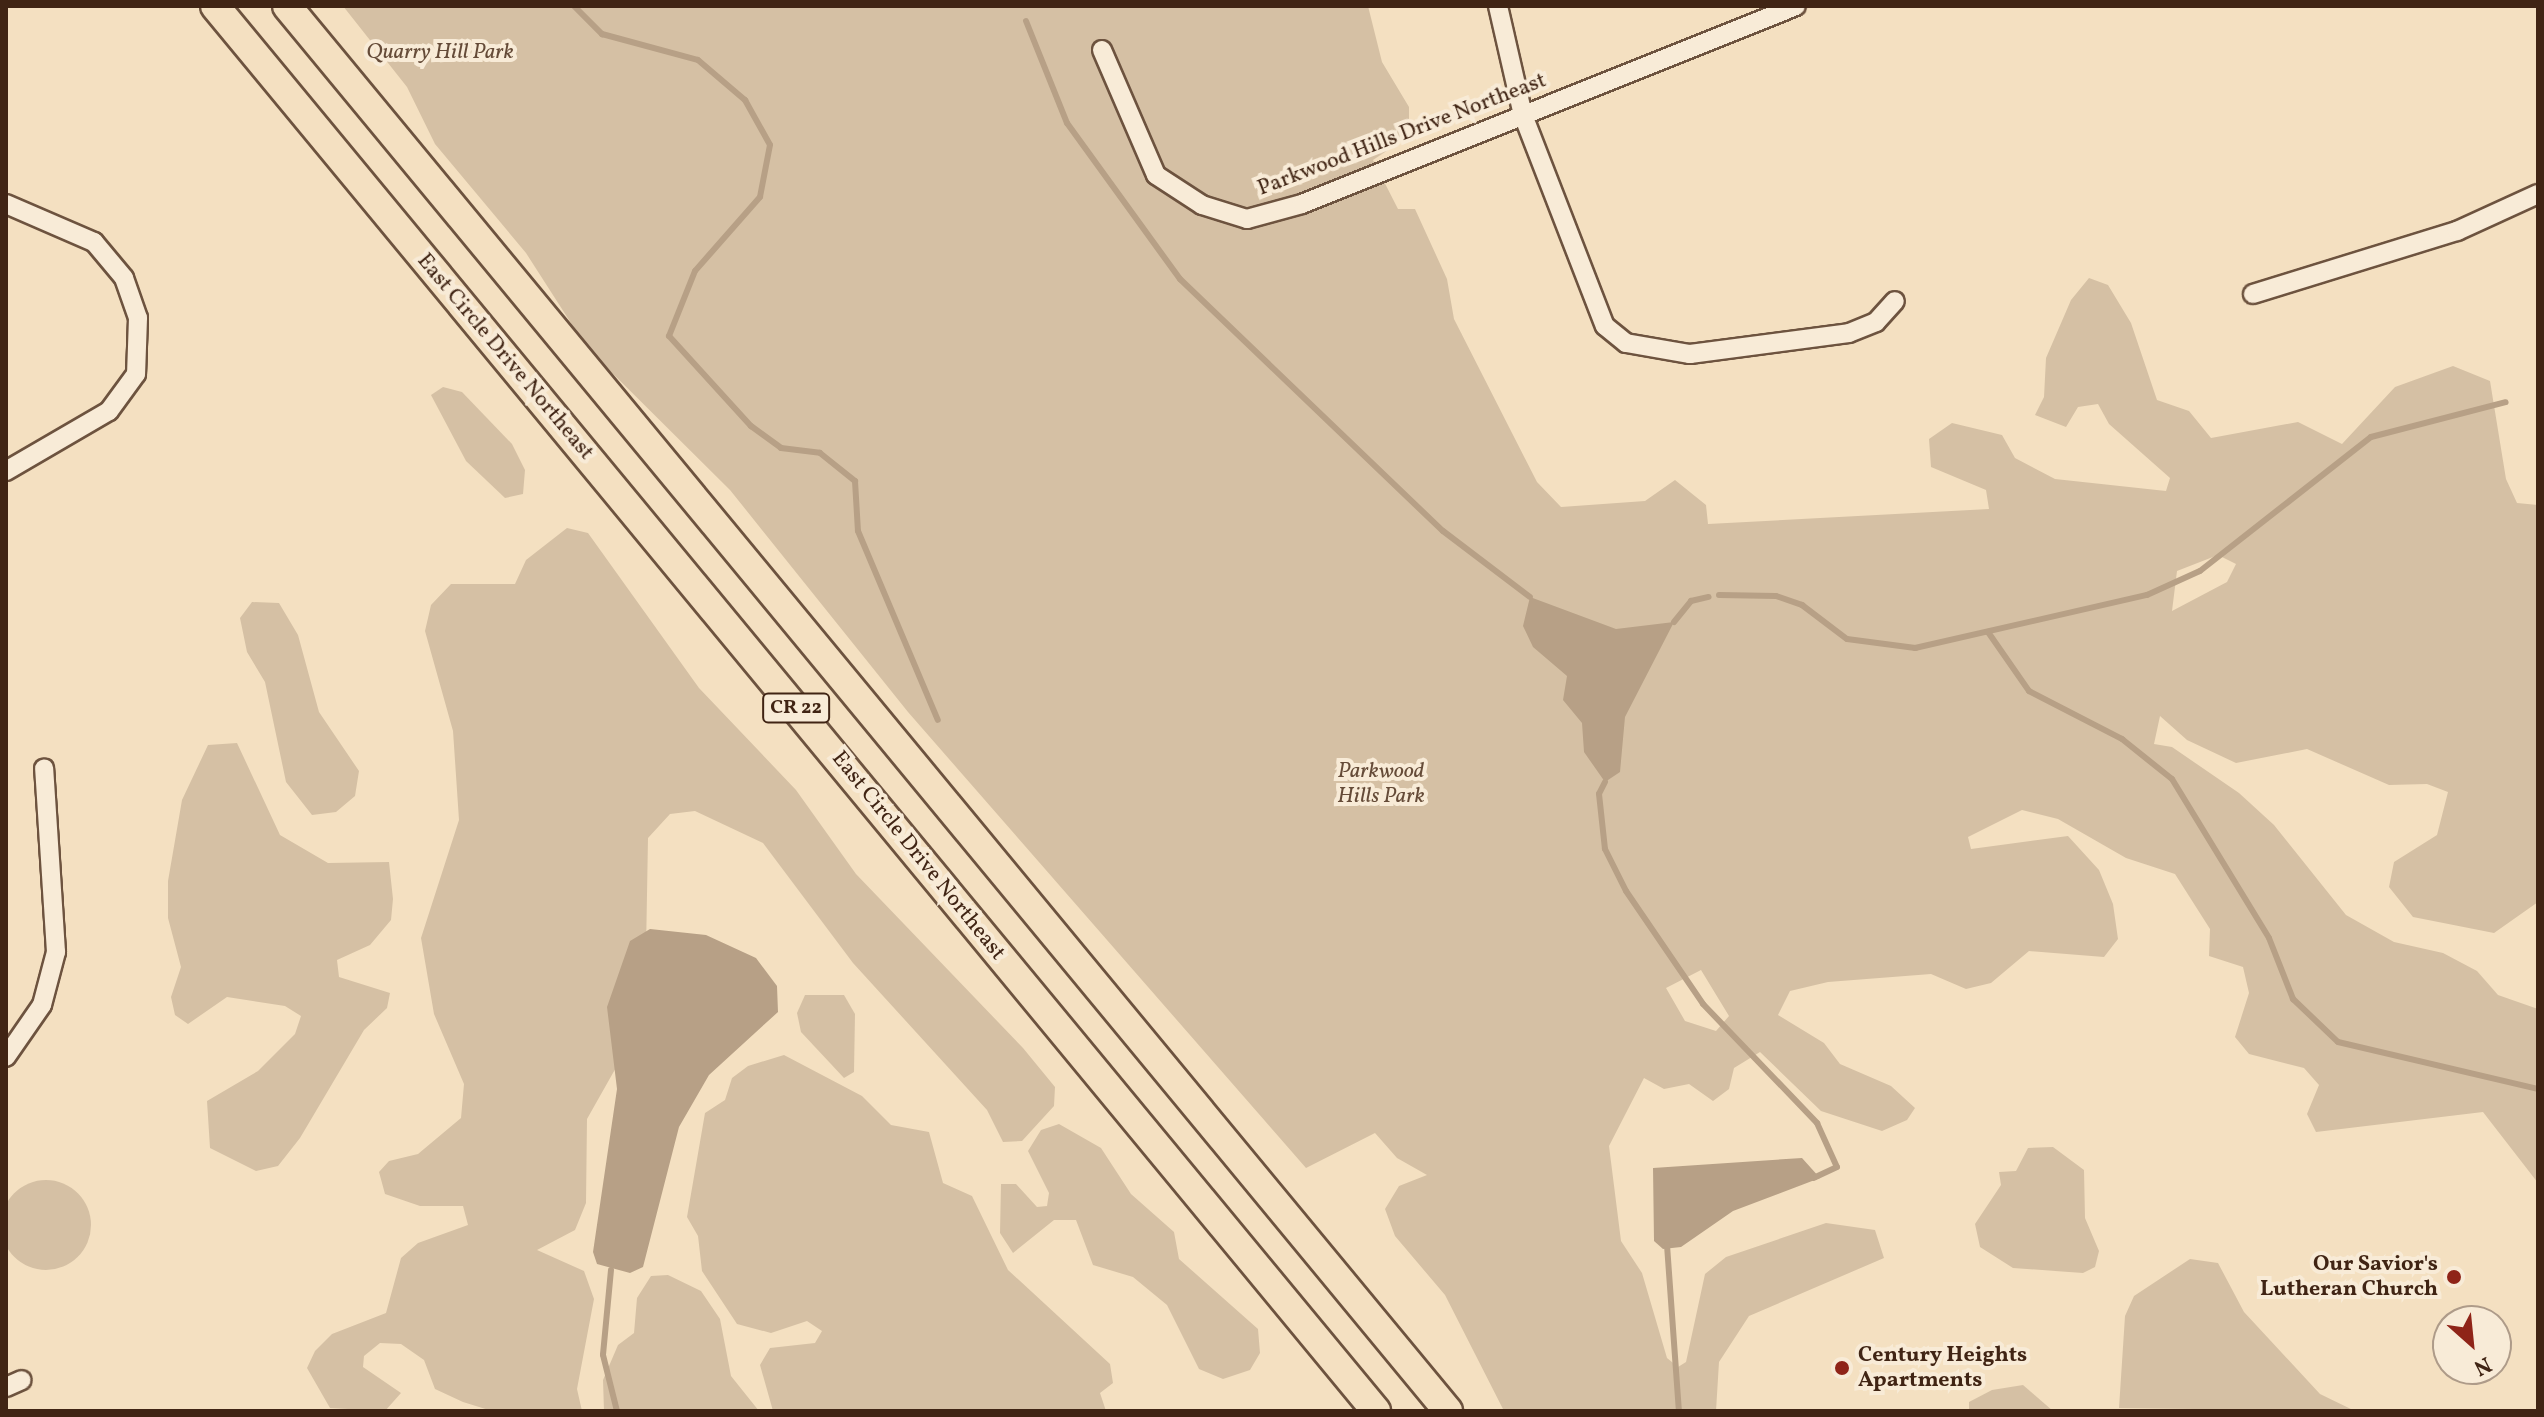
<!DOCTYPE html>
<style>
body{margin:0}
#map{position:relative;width:2544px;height:1417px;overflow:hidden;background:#f4e0c1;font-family:Vollkorn,serif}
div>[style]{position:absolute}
.green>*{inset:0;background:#d5c0a4}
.round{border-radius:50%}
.water>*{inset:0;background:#b7a086}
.stream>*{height:6px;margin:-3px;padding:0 3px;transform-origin:3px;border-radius:3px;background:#b7a086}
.roads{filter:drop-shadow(2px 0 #6d533f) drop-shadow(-2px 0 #6d533f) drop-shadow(0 2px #6d533f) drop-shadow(0 -2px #6d533f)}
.street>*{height:18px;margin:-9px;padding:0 9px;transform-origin:9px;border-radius:9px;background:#f8ebd7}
.primary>*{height:28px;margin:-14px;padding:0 14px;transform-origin:14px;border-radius:14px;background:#f4e0c1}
.dots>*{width:22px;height:22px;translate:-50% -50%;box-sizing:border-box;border:4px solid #f8ebd7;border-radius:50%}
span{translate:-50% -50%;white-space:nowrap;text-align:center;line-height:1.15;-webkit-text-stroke:8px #f8ebd7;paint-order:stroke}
.shield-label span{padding:2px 6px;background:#f8ebd7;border:2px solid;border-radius:6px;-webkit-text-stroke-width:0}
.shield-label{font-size:20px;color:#402414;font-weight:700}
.park-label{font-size:22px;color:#654b38;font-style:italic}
.street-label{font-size:22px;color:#402414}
.poi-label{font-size:22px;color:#402414;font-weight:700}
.right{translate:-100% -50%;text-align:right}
.left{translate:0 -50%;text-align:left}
.frame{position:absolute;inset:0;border:8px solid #402414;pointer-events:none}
.north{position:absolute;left:2432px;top:1305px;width:80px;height:80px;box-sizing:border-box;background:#f8ebd7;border:2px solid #ae9b89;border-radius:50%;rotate:153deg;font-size:22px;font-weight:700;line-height:32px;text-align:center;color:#402414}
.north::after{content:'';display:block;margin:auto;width:28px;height:36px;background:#8f2418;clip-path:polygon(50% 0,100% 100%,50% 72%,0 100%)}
</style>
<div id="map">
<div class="green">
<i style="clip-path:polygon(evenodd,343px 6px,1368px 6px,1382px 62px,1409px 107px,1409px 136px,1373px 160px,1398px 209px,1415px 209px,1447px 279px,1454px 319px,1537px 482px,1561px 507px,1645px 501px,1675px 480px,1706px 505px,1708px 524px,1989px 509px,1986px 490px,1931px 467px,1929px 439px,1952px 423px,2002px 435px,2015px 458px,2055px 479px,2166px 491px,2170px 478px,2109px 424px,2098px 404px,2078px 407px,2066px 427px,2035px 415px,2044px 397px,2046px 358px,2071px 300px,2089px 278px,2108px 285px,2131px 323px,2157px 400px,2189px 411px,2211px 438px,2298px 422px,2342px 444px,2395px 387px,2453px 366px,2490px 381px,2506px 479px,2517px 503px,2538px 505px,2538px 902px,2494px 933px,2413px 917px,2389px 887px,2394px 862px,2437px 835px,2448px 792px,2427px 784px,2389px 785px,2307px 749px,2236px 763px,2187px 740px,2160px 716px,2154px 744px,2172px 747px,2239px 793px,2274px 825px,2346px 915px,2394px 942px,2443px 953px,2477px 971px,2498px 995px,2538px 1009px,2538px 1183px,2483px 1112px,2316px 1132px,2307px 1114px,2319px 1085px,2304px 1068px,2249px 1054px,2235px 1037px,2249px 993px,2243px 967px,2209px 956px,2210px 929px,2175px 874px,2126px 858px,2058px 819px,2022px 810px,1968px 837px,1971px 849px,2068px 836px,2099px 870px,2113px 904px,2118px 939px,2104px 957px,2029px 951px,1991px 983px,1966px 989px,1931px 974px,1828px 982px,1790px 991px,1778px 1015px,1824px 1043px,1840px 1064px,1891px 1086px,1915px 1108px,1907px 1120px,1882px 1131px,1821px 1111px,1760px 1052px,1734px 1068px,1729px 1089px,1713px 1101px,1689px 1084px,1664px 1089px,1644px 1078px,1609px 1146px,1621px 1241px,1642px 1273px,1667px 1358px,1678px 1367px,1686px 1362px,1705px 1274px,1726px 1257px,1826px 1223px,1875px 1230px,1884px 1258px,1749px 1316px,1719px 1362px,1716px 1411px,1504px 1411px,1445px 1295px,1395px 1236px,1385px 1209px,1399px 1186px,1427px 1175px,1397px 1158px,1375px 1133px,1306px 1168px,908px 712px,730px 490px,587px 348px,526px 253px,435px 144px,407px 87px,343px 6px,2218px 555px,2236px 564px,2227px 582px,2172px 611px,2177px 571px,2218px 555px,343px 6px,1701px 970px,1729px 1016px,1716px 1031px,1685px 1021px,1666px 988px,1701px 970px)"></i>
<i style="clip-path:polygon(443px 387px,462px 392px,512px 444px,525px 470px,523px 494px,505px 498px,466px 461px,431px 395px)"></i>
<i style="clip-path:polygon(567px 528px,588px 533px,699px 688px,796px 790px,856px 874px,1023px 1048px,1055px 1087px,1054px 1106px,1022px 1141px,1003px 1142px,987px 1110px,853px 963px,763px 843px,695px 811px,670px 814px,648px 838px,646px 951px,622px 1057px,587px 1119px,586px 1203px,575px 1230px,537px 1250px,584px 1271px,594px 1299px,577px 1389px,582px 1411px,492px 1411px,463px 1402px,435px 1389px,424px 1360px,401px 1344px,380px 1343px,364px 1356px,363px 1367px,401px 1393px,385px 1411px,330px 1408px,307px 1368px,315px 1351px,332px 1334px,386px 1313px,401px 1258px,418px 1243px,468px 1225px,463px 1206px,420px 1206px,385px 1194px,379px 1172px,389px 1161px,418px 1154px,461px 1118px,464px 1084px,434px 1014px,421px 938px,459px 820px,453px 731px,425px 631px,431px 605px,451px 584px,515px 584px,526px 560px)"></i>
<i style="clip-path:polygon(252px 602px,279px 603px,298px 635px,319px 712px,359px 771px,355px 796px,336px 812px,312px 815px,286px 782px,265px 682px,247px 652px,240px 618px)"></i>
<i style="clip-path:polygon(237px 743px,280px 835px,328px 863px,389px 862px,393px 899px,391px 920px,370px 945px,337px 960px,339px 977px,390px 993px,387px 1008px,364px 1030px,300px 1138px,278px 1166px,256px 1171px,210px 1148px,207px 1101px,258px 1071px,295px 1034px,301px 1016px,285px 1006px,227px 997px,188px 1024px,175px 1015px,171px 997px,181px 967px,168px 918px,168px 881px,182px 800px,208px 745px)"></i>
<i style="clip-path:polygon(805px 995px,844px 995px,855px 1014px,854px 1072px,844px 1078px,801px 1032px,797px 1013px)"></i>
<i style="clip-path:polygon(784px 1055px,862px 1096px,891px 1125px,929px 1132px,943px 1183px,972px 1196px,1008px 1270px,1110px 1364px,1113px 1383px,1100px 1393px,1106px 1411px,773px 1411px,760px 1365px,770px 1348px,815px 1343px,822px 1331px,807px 1321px,771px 1333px,737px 1324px,702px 1271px,698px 1236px,687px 1217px,705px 1113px,725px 1100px,732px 1078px,748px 1066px)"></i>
<i style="clip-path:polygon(1059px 1124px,1101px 1148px,1131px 1194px,1174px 1232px,1179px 1259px,1258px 1329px,1260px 1353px,1250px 1370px,1223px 1379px,1199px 1369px,1167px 1305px,1133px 1277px,1093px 1265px,1076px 1220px,1054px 1220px,1013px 1253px,1000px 1233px,1001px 1184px,1016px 1184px,1037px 1207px,1047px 1206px,1049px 1193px,1028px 1151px,1041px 1130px)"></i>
<i style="clip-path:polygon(2053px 1147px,2084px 1170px,2085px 1218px,2099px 1251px,2095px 1267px,2083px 1273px,2013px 1268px,1980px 1247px,1975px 1224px,2001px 1185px,1999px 1172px,2016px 1171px,2028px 1148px)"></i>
<i class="round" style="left:1px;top:1180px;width:90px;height:90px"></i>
<i style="clip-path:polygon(2190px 1259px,2218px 1263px,2244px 1312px,2320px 1394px,2355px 1411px,2119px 1408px,2125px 1316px,2134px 1296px)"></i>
<i style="clip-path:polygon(668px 1275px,701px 1291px,720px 1319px,731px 1376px,759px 1411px,604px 1411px,603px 1380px,618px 1345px,634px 1333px,637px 1298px,651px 1276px)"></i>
<i style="clip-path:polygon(2023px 1385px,2053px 1411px,1969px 1411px,1969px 1402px,1992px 1390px)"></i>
</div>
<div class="water">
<i style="clip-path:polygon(1530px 597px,1616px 629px,1674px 622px,1625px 717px,1620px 772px,1605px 782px,1584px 752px,1582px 723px,1563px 700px,1567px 676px,1533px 647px,1523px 626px)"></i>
<i style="clip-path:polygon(650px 929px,706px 935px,756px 958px,777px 986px,778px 1012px,709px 1075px,679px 1127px,643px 1267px,630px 1273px,597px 1264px,593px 1252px,617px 1089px,607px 1007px,630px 941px)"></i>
<i style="clip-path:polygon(1802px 1158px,1820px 1178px,1733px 1211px,1681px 1247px,1663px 1249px,1654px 1241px,1653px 1168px)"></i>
</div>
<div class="stream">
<i style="left:574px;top:6px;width:40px;rotate:45deg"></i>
<i style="left:602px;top:34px;width:99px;rotate:15.2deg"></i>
<i style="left:698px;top:60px;width:62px;rotate:40.4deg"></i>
<i style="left:745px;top:100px;width:51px;rotate:60.9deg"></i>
<i style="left:770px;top:145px;width:53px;rotate:100.9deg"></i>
<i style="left:760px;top:197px;width:98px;rotate:131.3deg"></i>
<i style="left:695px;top:271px;width:70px;rotate:111.8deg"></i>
<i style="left:669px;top:336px;width:122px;rotate:47.7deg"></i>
<i style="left:751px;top:426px;width:37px;rotate:36deg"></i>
<i style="left:781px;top:448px;width:39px;rotate:7deg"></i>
<i style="left:820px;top:453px;width:45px;rotate:38.7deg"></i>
<i style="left:855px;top:481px;width:50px;rotate:86.6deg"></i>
<i style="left:858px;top:531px;width:205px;rotate:67.1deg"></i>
<i style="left:1026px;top:21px;width:110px;rotate:68.1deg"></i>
<i style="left:1067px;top:123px;width:193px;rotate:54.1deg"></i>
<i style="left:1180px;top:279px;width:364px;rotate:43.8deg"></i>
<i style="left:1443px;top:531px;width:109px;rotate:37.2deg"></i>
<i style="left:1719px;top:595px;width:57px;rotate:1deg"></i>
<i style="left:1776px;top:596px;width:28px;rotate:19deg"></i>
<i style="left:1802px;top:605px;width:56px;rotate:37.1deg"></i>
<i style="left:1847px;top:639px;width:69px;rotate:7.5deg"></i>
<i style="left:1915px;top:648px;width:238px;rotate:-12.9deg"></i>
<i style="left:2147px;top:595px;width:58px;rotate:-24.4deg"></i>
<i style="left:2200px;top:571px;width:217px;rotate:-38.1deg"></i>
<i style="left:2371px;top:437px;width:139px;rotate:-14.5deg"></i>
<i style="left:1674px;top:622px;width:27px;rotate:-51deg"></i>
<i style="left:1691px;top:601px;width:18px;rotate:-13deg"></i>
<i style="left:1988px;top:632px;width:72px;rotate:55.2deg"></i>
<i style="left:2029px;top:691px;width:105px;rotate:27.3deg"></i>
<i style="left:2122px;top:739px;width:64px;rotate:38.7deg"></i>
<i style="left:2172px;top:779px;width:186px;rotate:58.6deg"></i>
<i style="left:2269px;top:938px;width:66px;rotate:68.5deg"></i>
<i style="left:2293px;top:999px;width:62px;rotate:43.7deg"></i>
<i style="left:2338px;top:1042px;width:205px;rotate:13.2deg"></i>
<i style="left:1605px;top:782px;width:13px;rotate:117deg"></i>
<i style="left:1599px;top:794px;width:55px;rotate:83.8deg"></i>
<i style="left:1605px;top:849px;width:47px;rotate:63.4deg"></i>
<i style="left:1626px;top:891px;width:137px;rotate:55.7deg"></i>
<i style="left:1703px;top:1004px;width:165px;rotate:46.2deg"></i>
<i style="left:1817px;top:1123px;width:48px;rotate:65.6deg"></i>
<i style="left:1837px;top:1167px;width:26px;rotate:155deg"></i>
<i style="left:1667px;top:1245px;width:166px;rotate:85.9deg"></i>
<i style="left:611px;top:1270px;width:85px;rotate:95.4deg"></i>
<i style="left:603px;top:1355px;width:58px;rotate:76deg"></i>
</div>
<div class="roads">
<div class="street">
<i style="left:1498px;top:6px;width:112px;rotate:77.1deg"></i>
<i style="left:1523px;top:115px;width:226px;rotate:68.8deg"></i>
<i style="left:1605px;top:326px;width:27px;rotate:39deg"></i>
<i style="left:1626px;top:343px;width:65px;rotate:9.8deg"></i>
<i style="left:1690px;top:354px;width:160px;rotate:-7.5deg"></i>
<i style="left:1849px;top:333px;width:29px;rotate:-22deg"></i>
<i style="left:1876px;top:322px;width:28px;rotate:-48deg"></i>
<i style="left:1102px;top:50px;width:136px;rotate:66.6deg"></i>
<i style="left:1156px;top:175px;width:55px;rotate:33.1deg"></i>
<i style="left:1202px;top:205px;width:47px;rotate:17.3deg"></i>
<i style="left:1247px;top:219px;width:57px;rotate:-15.3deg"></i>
<i style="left:1302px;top:204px;width:532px;rotate:-21.84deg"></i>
<i style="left:6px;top:204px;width:96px;rotate:23.4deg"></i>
<i style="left:94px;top:242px;width:47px;rotate:50.2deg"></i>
<i style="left:124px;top:278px;width:42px;rotate:70.7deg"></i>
<i style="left:138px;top:318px;width:56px;rotate:92deg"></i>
<i style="left:136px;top:374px;width:46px;rotate:126.1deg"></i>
<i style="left:109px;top:411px;width:119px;rotate:149.8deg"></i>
<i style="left:2253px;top:294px;width:214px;rotate:-17.2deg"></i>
<i style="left:2457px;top:231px;width:89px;rotate:-24.6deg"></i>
<i style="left:6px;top:1057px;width:63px;rotate:-55.3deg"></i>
<i style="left:42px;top:1005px;width:55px;rotate:-75.2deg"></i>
<i style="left:56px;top:952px;width:184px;rotate:-93.7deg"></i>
<i style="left:6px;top:1387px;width:17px;rotate:-24deg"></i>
</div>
<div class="primary">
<i style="left:215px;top:6px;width:1823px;rotate:50.43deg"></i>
<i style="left:287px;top:6px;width:1823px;rotate:50.43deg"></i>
</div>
</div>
<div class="dots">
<i style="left:2454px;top:1277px;background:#8f2418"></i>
<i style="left:1842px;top:1368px;background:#8f2418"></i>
</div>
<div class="shield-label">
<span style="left:796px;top:708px">CR 22</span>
</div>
<div class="park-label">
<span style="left:440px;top:53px">Quarry Hill Park</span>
<span style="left:1381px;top:784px">Parkwood<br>Hills Park</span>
</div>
<div class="street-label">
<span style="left:1402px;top:135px;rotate:-21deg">Parkwood Hills Drive Northeast</span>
<span style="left:505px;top:357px;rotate:50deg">East Circle Drive Northeast</span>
<span style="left:918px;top:856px;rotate:51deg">East Circle Drive Northeast</span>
</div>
<div class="poi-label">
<span class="right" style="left:2438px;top:1277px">Our Savior's<br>Lutheran Church</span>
<span class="left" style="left:1858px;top:1368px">Century Heights<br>Apartments</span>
</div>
<div class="frame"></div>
<div class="north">N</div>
</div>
